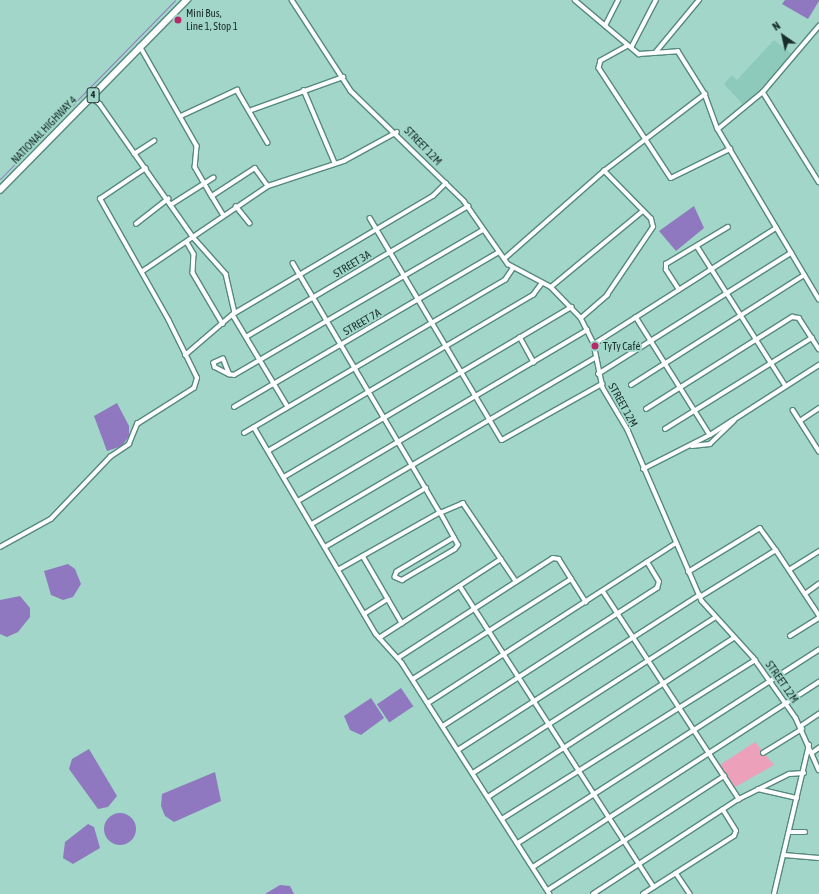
<!DOCTYPE html>
<meta charset="utf-8">
<style>
body{margin:0}
#map{position:relative;width:819px;height:894px;overflow:hidden;background:#a1d6c9;font-family:"Asap Condensed",sans-serif}
div>[style]{position:absolute}
.built>*{inset:0;background:#8dcabc}
.green>*{inset:0;background:#eda0ba}
.water>*{inset:0;background:#8f78bf;transform-origin:0 0}
.round{border-radius:50%}
.stream>*{height:1px;margin:-0.5px;padding:0 0.5px;transform-origin:0.5px;border-radius:0.5px;background:#8f78bf}
.roads{filter:drop-shadow(1px 0 #56897e) drop-shadow(-1px 0 #56897e) drop-shadow(0 1px #56897e) drop-shadow(0 -1px #56897e)}
.minor>*{height:3.5px;margin:-1.75px;padding:0 1.75px;transform-origin:1.75px;border-radius:1.75px;background:#fff}
.trunk>*{height:5.5px;margin:-2.75px;padding:0 2.75px;transform-origin:2.75px;border-radius:2.75px;background:#fff}
.dots>*{width:11px;height:11px;translate:-50% -50%;box-sizing:border-box;border:2px solid #a1d6c9;border-radius:50%}
span{translate:-50% -50%;white-space:nowrap;text-align:center;line-height:1.15;-webkit-text-stroke:4px #a1d6c9;paint-order:stroke}
.shield-label span{padding:1px 3px;background:#a1d6c9;border:1px solid;border-radius:3px;-webkit-text-stroke-width:0}
.shield-label{font-size:10px;color:#192e29;font-weight:700}
.poi-label{font-size:11px;color:#192e29}
.left{translate:0 -50%;text-align:left}
.street-label{font-size:11px;color:#192e29}
.north{position:absolute;left:763px;top:16px;width:40px;height:40px;-webkit-text-stroke:3px #a1d6c9;paint-order:stroke;rotate:326deg;font-size:11px;font-weight:700;line-height:16px;text-align:center;color:#192e29}
.north::after{content:'';display:block;margin:auto;width:14px;height:18px;background:#192e29;clip-path:polygon(50% 0,100% 100%,50% 72%,0 100%)}
</style>
<div id="map">
<div class="built">
<i style="clip-path:polygon(774px 40px,792px 54px,745px 107px,724px 84px,732px 75px,737px 80px)"></i>
</div>
<div class="green">
<i style="clip-path:polygon(755px 742px,774px 765px,735px 787px,720px 765px)"></i>
</div>
<div class="water">
<i style="clip-path:polygon(785px 0,819px 0,819px 1px,808px 19px,782px 4px)"></i>
<i style="clip-path:polygon(694px 206px,704px 228px,676px 251px,659px 231px)"></i>
<i style="clip-path:polygon(117px 403px,129px 426px,129px 436px,122px 446px,107px 451px,94px 416px)"></i>
<i style="clip-path:polygon(68px 564px,75px 569px,81px 584px,73px 597px,63px 600px,51px 595px,44px 571px)"></i>
<i style="clip-path:polygon(20px 596px,30px 608px,30px 617px,18px 632px,7px 637px,0 634px,0 600px)"></i>
<i style="left:401px;top:688px;width:22px;height:29px;rotate:56deg"></i>
<i style="clip-path:polygon(371px 698px,384px 718px,361px 735px,350px 730px,344px 716px)"></i>
<i style="clip-path:polygon(89px 749px,117px 796px,108px 807px,98px 809px,69px 769px,72px 759px)"></i>
<i style="clip-path:polygon(215px 772px,221px 801px,174px 822px,165px 816px,161px 806px,162px 794px)"></i>
<i class="round" style="left:104px;top:813px;width:32px;height:32px"></i>
<i style="clip-path:polygon(88px 824px,94px 827px,100px 848px,73px 864px,63px 858px,65px 842px)"></i>
<i style="clip-path:polygon(280px 885px,290px 886px,294px 894px,265px 894px)"></i>
</div>
<div class="stream">
<i style="left:0;top:179px;width:250px;rotate:-45.6deg"></i>
</div>
<div class="roads">
<div class="minor">
<i style="left:292px;top:0;width:108px;rotate:57deg"></i>
<i style="left:351px;top:91px;width:158px;rotate:44.2deg"></i>
<i style="left:464px;top:201px;width:77px;rotate:55.1deg"></i>
<i style="left:508px;top:264px;width:49px;rotate:28.1deg"></i>
<i style="left:551px;top:287px;width:43px;rotate:45.9deg"></i>
<i style="left:581px;top:318px;width:29px;rotate:63deg"></i>
<i style="left:594px;top:344px;width:45px;rotate:78.4deg"></i>
<i style="left:603px;top:388px;width:49px;rotate:59.2deg"></i>
<i style="left:628px;top:430px;width:186px;rotate:66.6deg"></i>
<i style="left:702px;top:601px;width:76px;rotate:47.7deg"></i>
<i style="left:753px;top:657px;width:75px;rotate:54.8deg"></i>
<i style="left:796px;top:718px;width:57px;rotate:66.1deg"></i>
<i style="left:575px;top:0;width:84px;rotate:40.2deg"></i>
<i style="left:639px;top:54px;width:39px;rotate:-4deg"></i>
<i style="left:678px;top:51px;width:51px;rotate:57.9deg"></i>
<i style="left:705px;top:94px;width:37px;rotate:70deg"></i>
<i style="left:718px;top:129px;width:198px;rotate:59.3deg"></i>
<i style="left:605px;top:26px;width:29px;rotate:-63deg"></i>
<i style="left:140px;top:46px;width:115px;rotate:60.3deg"></i>
<i style="left:197px;top:146px;width:21px;rotate:95deg"></i>
<i style="left:195px;top:167px;width:34px;rotate:60deg"></i>
<i style="left:212px;top:196px;width:51px;rotate:-33.1deg"></i>
<i style="left:255px;top:168px;width:22px;rotate:54deg"></i>
<i style="left:628px;top:46px;width:31px;rotate:151deg"></i>
<i style="left:601px;top:61px;width:7px;rotate:106deg"></i>
<i style="left:599px;top:68px;width:131px;rotate:56.8deg"></i>
<i style="left:671px;top:178px;width:66px;rotate:-26.2deg"></i>
<i style="left:631px;top:48px;width:54px;rotate:-62.5deg"></i>
<i style="left:655px;top:53px;width:69px;rotate:-50.3deg"></i>
<i style="left:304px;top:90px;width:79px;rotate:67deg"></i>
<i style="left:763px;top:92px;width:106px;rotate:58.1deg"></i>
<i style="left:91px;top:97px;width:11px;rotate:38deg"></i>
<i style="left:100px;top:104px;width:162px;rotate:55deg"></i>
<i style="left:193px;top:237px;width:50px;rotate:48.3deg"></i>
<i style="left:226px;top:274px;width:40px;rotate:77deg"></i>
<i style="left:235px;top:313px;width:65px;rotate:139.4deg"></i>
<i style="left:252px;top:110px;width:97px;rotate:-19.9deg"></i>
<i style="left:181px;top:116px;width:62px;rotate:-24.9deg"></i>
<i style="left:237px;top:90px;width:61px;rotate:59.7deg"></i>
<i style="left:718px;top:129px;width:58px;rotate:-39.4deg"></i>
<i style="left:763px;top:92px;width:87px;rotate:-49.7deg"></i>
<i style="left:134px;top:154px;width:24px;rotate:-33deg"></i>
<i style="left:212px;top:196px;width:21px;rotate:59deg"></i>
<i style="left:172px;top:204px;width:49px;rotate:-32.4deg"></i>
<i style="left:236px;top:206px;width:22px;rotate:51deg"></i>
<i style="left:370px;top:218px;width:258px;rotate:59.3deg"></i>
<i style="left:502px;top:440px;width:115px;rotate:-29.2deg"></i>
<i style="left:136px;top:224px;width:41px;rotate:-38deg"></i>
<i style="left:187px;top:242px;width:14px;rotate:60deg"></i>
<i style="left:194px;top:254px;width:19px;rotate:93deg"></i>
<i style="left:193px;top:273px;width:59px;rotate:59.5deg"></i>
<i style="left:697px;top:246px;width:166px;rotate:57.6deg"></i>
<i style="left:504px;top:259px;width:133px;rotate:-41.3deg"></i>
<i style="left:604px;top:171px;width:127px;rotate:-37.3deg"></i>
<i style="left:293px;top:263px;width:290px;rotate:59.5deg"></i>
<i style="left:440px;top:513px;width:116px;rotate:150.6deg"></i>
<i style="left:143px;top:271px;width:151px;rotate:-34.2deg"></i>
<i style="left:268px;top:186px;width:80px;rotate:-18.2deg"></i>
<i style="left:344px;top:161px;width:60px;rotate:-28.7deg"></i>
<i style="left:551px;top:287px;width:119px;rotate:-39.6deg"></i>
<i style="left:679px;top:290px;width:24px;rotate:-123deg"></i>
<i style="left:666px;top:270px;width:6px;rotate:-90deg"></i>
<i style="left:666px;top:264px;width:72px;rotate:-30.8deg"></i>
<i style="left:235px;top:313px;width:230px;rotate:-30.6deg"></i>
<i style="left:433px;top:196px;width:18px;rotate:-45deg"></i>
<i style="left:233px;top:315px;width:107px;rotate:59.1deg"></i>
<i style="left:636px;top:317px;width:139px;rotate:57.9deg"></i>
<i style="left:581px;top:318px;width:35px;rotate:-41deg"></i>
<i style="left:607px;top:295px;width:82px;rotate:-55.9deg"></i>
<i style="left:653px;top:227px;width:8px;rotate:-104deg"></i>
<i style="left:651px;top:219px;width:67px;rotate:-134.4deg"></i>
<i style="left:246px;top:337px;width:258px;rotate:-30.5deg"></i>
<i style="left:520px;top:337px;width:29px;rotate:61deg"></i>
<i style="left:594px;top:344px;width:216px;rotate:-32.5deg"></i>
<i style="left:229px;top:374px;width:16px;rotate:-112deg"></i>
<i style="left:223px;top:359px;width:10px;rotate:156deg"></i>
<i style="left:214px;top:363px;width:4px;rotate:76deg"></i>
<i style="left:215px;top:367px;width:16px;rotate:27deg"></i>
<i style="left:229px;top:374px;width:5px;rotate:11deg"></i>
<i style="left:234px;top:375px;width:288px;rotate:-30.2deg"></i>
<i style="left:598px;top:374px;width:228px;rotate:-32.1deg"></i>
<i style="left:631px;top:385px;width:205px;rotate:-32.4deg"></i>
<i style="left:234px;top:407px;width:306px;rotate:-30.3deg"></i>
<i style="left:646px;top:409px;width:173px;rotate:-32.2deg"></i>
<i style="left:792px;top:317px;width:7px;rotate:8deg"></i>
<i style="left:799px;top:318px;width:37px;rotate:57deg"></i>
<i style="left:793px;top:410px;width:49px;rotate:57.6deg"></i>
<i style="left:800px;top:421px;width:23px;rotate:-34deg"></i>
<i style="left:254px;top:427px;width:240px;rotate:59.5deg"></i>
<i style="left:376px;top:634px;width:39px;rotate:48deg"></i>
<i style="left:402px;top:663px;width:274px;rotate:57.4deg"></i>
<i style="left:665px;top:429px;width:173px;rotate:-31.8deg"></i>
<i style="left:244px;top:433px;width:303px;rotate:-30.4deg"></i>
<i style="left:505px;top:280px;width:14px;rotate:-56deg"></i>
<i style="left:692px;top:446px;width:18px;rotate:-6deg"></i>
<i style="left:710px;top:444px;width:33px;rotate:-44deg"></i>
<i style="left:268px;top:451px;width:308px;rotate:-30.5deg"></i>
<i style="left:533px;top:295px;width:15px;rotate:-53deg"></i>
<i style="left:643px;top:469px;width:75px;rotate:-26.9deg"></i>
<i style="left:710px;top:435px;width:130px;rotate:-32.7deg"></i>
<i style="left:284px;top:477px;width:334px;rotate:-30.6deg"></i>
<i style="left:298px;top:501px;width:336px;rotate:-30.6deg"></i>
<i style="left:312px;top:524px;width:328px;rotate:-30.4deg"></i>
<i style="left:454px;top:538px;width:66px;rotate:149.2deg"></i>
<i style="left:397px;top:572px;width:5px;rotate:112deg"></i>
<i style="left:395px;top:577px;width:8px;rotate:23deg"></i>
<i style="left:402px;top:580px;width:61px;rotate:-30.3deg"></i>
<i style="left:455px;top:549px;width:5px;rotate:-53deg"></i>
<i style="left:458px;top:545px;width:8px;rotate:-120deg"></i>
<i style="left:454px;top:538px;width:29px;rotate:-119deg"></i>
<i style="left:440px;top:513px;width:25px;rotate:-23deg"></i>
<i style="left:463px;top:503px;width:68px;rotate:55.8deg"></i>
<i style="left:0;top:547px;width:58px;rotate:-28.8deg"></i>
<i style="left:51px;top:519px;width:86px;rotate:-46.4deg"></i>
<i style="left:110px;top:457px;width:23px;rotate:-34deg"></i>
<i style="left:129px;top:444px;width:22px;rotate:-68deg"></i>
<i style="left:137px;top:424px;width:67px;rotate:-32.3deg"></i>
<i style="left:194px;top:388px;width:10px;rotate:-73deg"></i>
<i style="left:197px;top:378px;width:64px;rotate:-116.2deg"></i>
<i style="left:169px;top:321px;width:140px;rotate:-119.5deg"></i>
<i style="left:100px;top:199px;width:55px;rotate:-34deg"></i>
<i style="left:325px;top:547px;width:117px;rotate:-30.3deg"></i>
<i style="left:363px;top:556px;width:78px;rotate:59.8deg"></i>
<i style="left:789px;top:570px;width:36px;rotate:-32deg"></i>
<i style="left:688px;top:572px;width:84px;rotate:-31.4deg"></i>
<i style="left:760px;top:528px;width:27px;rotate:54deg"></i>
<i style="left:460px;top:586px;width:358px;rotate:57.2deg"></i>
<i style="left:603px;top:591px;width:249px;rotate:56.8deg"></i>
<i style="left:805px;top:594px;width:17px;rotate:-36deg"></i>
<i style="left:700px;top:597px;width:89px;rotate:-31.7deg"></i>
<i style="left:776px;top:550px;width:78px;rotate:56.5deg"></i>
<i style="left:364px;top:614px;width:28px;rotate:-32deg"></i>
<i style="left:790px;top:636px;width:34px;rotate:-32deg"></i>
<i style="left:379px;top:638px;width:145px;rotate:-32.9deg"></i>
<i style="left:501px;top:559px;width:27px;rotate:56deg"></i>
<i style="left:398px;top:658px;width:184px;rotate:-32.8deg"></i>
<i style="left:553px;top:558px;width:6px;rotate:9deg"></i>
<i style="left:559px;top:559px;width:51px;rotate:57.9deg"></i>
<i style="left:413px;top:679px;width:187px;rotate:-32.3deg"></i>
<i style="left:428px;top:703px;width:294px;rotate:-32.8deg"></i>
<i style="left:443px;top:726px;width:255px;rotate:-32.8deg"></i>
<i style="left:657px;top:588px;width:6px;rotate:-72deg"></i>
<i style="left:659px;top:582px;width:23px;rotate:-121deg"></i>
<i style="left:801px;top:726px;width:22px;rotate:-34deg"></i>
<i style="left:458px;top:750px;width:287px;rotate:-32.7deg"></i>
<i style="left:763px;top:753px;width:46px;rotate:-31.6deg"></i>
<i style="left:812px;top:753px;width:9px;rotate:-36deg"></i>
<i style="left:473px;top:773px;width:287px;rotate:-32.7deg"></i>
<i style="left:758px;top:789px;width:40px;rotate:13deg"></i>
<i style="left:488px;top:797px;width:293px;rotate:-32.9deg"></i>
<i style="left:502px;top:819px;width:299px;rotate:-32.1deg"></i>
<i style="left:790px;top:832px;width:15px"></i>
<i style="left:518px;top:843px;width:358px;rotate:-32.7deg"></i>
<i style="left:784px;top:855px;width:35px;rotate:5deg"></i>
<i style="left:533px;top:867px;width:341px;rotate:-32.9deg"></i>
<i style="left:676px;top:873px;width:25px;rotate:56deg"></i>
<i style="left:548px;top:890px;width:210px;rotate:-32.9deg"></i>
<i style="left:593px;top:894px;width:174px;rotate:-33.1deg"></i>
<i style="left:739px;top:799px;width:56px;rotate:-26.6deg"></i>
<i style="left:789px;top:774px;width:15px;rotate:-4deg"></i>
<i style="left:643px;top:894px;width:108px;rotate:-32.5deg"></i>
<i style="left:734px;top:836px;width:5px;rotate:-68deg"></i>
<i style="left:736px;top:831px;width:25px;rotate:-122deg"></i>
<i style="left:774px;top:894px;width:153px;rotate:-76.8deg"></i>
</div>
<div class="trunk">
<i style="left:0;top:190px;width:267px;rotate:-45.5deg"></i>
</div>
</div>
<div class="dots">
<i style="left:178px;top:20px;background:#b52b6a"></i>
<i style="left:595px;top:346px;background:#b52b6a"></i>
</div>
<div class="shield-label">
<span style="left:93px;top:95px">4</span>
</div>
<div class="poi-label">
<span class="left" style="left:186px;top:20px">Mini Bus,<br>Line 1, Stop 1</span>
<span class="left" style="left:603px;top:346px">TyTy Café</span>
</div>
<div class="street-label">
<span style="left:44px;top:130px;rotate:-46deg">NATIONAL HIGHWAY 4</span>
<span style="left:423px;top:146px;rotate:46deg">STREET 12M</span>
<span style="left:352px;top:264px;rotate:-31deg">STREET 3A</span>
<span style="left:362px;top:322px;rotate:-30deg">STREET 7A</span>
<span style="left:623px;top:405px;rotate:61deg">STREET 12M</span>
<span style="left:782px;top:682px;rotate:55deg">STREET 12M</span>
</div>
<div class="north">N</div>
</div>
